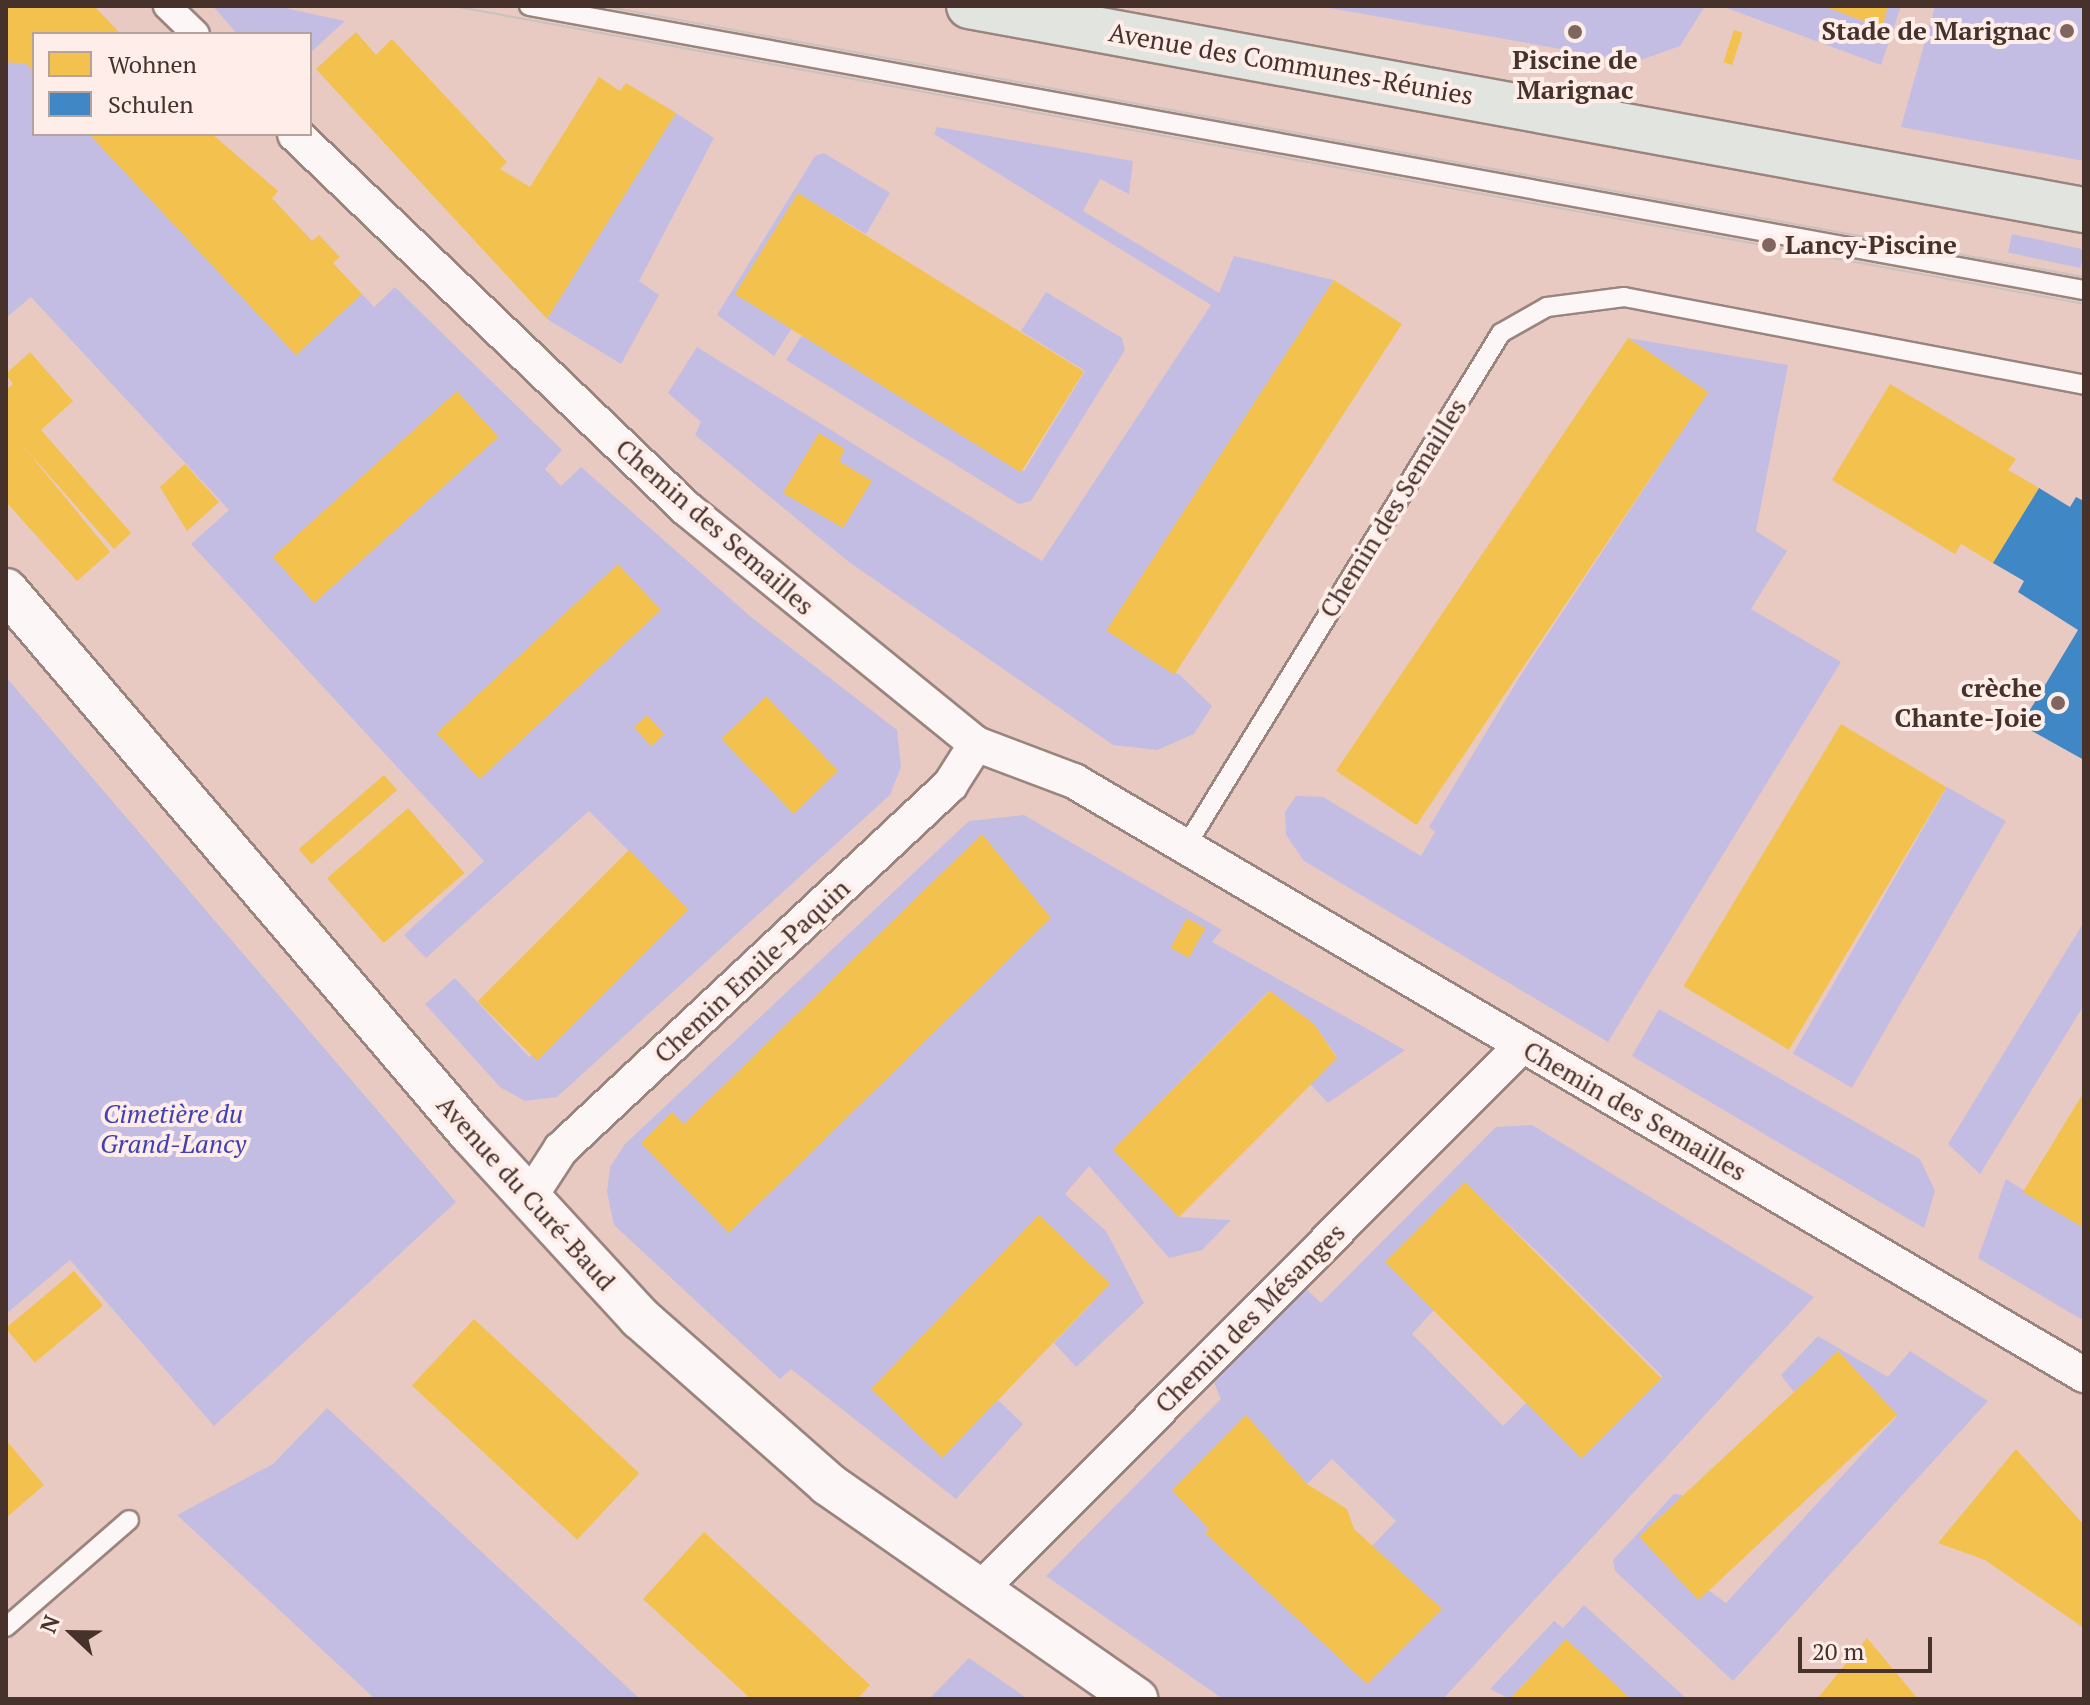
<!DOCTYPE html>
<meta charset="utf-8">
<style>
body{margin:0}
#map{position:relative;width:2090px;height:1705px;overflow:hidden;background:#e8cac2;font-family:"PT Serif",serif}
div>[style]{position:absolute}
.green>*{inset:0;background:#c4bde3;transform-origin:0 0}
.homes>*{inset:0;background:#f2c14e;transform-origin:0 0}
.schools>*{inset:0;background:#3f88c5}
.roads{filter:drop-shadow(2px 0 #9a847e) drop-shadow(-2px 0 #9a847e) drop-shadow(0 2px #9a847e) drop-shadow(0 -2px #9a847e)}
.service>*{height:18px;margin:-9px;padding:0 9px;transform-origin:9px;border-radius:9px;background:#fcf7f6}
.pedestrian>*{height:26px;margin:-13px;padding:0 13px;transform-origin:13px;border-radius:13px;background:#fcf7f6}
.minor>*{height:34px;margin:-17px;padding:0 17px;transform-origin:17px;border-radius:17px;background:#fcf7f6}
.tertiary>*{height:42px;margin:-21px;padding:0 21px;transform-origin:21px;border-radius:21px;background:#fcf7f6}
.primary>*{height:44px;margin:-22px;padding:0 22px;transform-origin:22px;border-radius:22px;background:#e2e4df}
.tram>*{height:2px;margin:-1px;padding:0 1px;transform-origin:1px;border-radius:1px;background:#c9c2bf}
.dots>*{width:22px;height:22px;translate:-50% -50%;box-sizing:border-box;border:4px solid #feede8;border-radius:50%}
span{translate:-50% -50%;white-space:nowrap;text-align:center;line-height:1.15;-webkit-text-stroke:8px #feede8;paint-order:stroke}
.poi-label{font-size:26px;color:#46312b;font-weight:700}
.right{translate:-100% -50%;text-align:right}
.left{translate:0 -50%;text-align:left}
.street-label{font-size:26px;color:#46312b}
.park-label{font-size:26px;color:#4040b4;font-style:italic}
.frame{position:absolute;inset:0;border:8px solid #46312b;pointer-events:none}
.legend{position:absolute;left:32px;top:32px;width:280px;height:104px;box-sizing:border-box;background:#feede8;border:2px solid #b4a29c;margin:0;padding:10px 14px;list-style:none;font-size:24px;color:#46312b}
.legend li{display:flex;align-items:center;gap:16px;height:40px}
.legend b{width:40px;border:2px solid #b4a29c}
.north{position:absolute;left:32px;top:1593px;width:80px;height:80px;-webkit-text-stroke:6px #feede8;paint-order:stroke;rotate:292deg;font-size:22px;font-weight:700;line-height:32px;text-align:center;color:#46312b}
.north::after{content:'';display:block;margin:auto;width:28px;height:36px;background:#46312b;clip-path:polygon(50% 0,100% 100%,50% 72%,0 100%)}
.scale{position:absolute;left:1798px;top:1637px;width:134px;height:36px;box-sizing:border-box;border:4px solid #46312b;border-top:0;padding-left:10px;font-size:24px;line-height:28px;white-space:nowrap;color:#46312b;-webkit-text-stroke:6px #feede8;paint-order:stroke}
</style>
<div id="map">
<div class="green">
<i style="clip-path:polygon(213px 6px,276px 6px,345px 21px,310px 53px,310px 34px,237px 34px)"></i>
<i style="clip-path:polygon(1318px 6px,1705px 6px,1680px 46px,1635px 62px)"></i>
<i style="clip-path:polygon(1721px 6px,1901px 6px,1881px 65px)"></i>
<i style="clip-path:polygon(1935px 6px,2084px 6px,2084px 161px,1901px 127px)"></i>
<i style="clip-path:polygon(6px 62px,27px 64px,34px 73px,34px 134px,89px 134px,296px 355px,362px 294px,374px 307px,395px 287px,562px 450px,545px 469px,561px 486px,581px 467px,751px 617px,897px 730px,901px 767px,890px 795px,557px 1097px,525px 1101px,500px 1087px,425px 1004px,455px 978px,529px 1057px,687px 910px,589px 811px,426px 958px,404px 935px,484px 861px,191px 544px,229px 510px,31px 297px,6px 318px)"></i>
<i style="clip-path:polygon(676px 113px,714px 138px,639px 281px,659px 295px,621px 364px,547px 319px)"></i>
<i style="clip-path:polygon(937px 127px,1133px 161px,1129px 194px,1100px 179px,1083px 211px,1219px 293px,1234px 256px,1334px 280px,1110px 632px,1180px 675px,1212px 706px,1194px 734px,1157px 750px,1113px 745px,849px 562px,695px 435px,701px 422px,668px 393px,697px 347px,1042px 561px,1211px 305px,934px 134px)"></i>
<i style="clip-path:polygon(824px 153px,890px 193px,866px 234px,798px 194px,736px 293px,792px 328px,774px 356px,717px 315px,815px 156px)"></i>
<i style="left:2012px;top:234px;width:74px;height:19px;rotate:12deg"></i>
<i style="clip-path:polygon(1046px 292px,1122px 338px,1125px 350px,1031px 501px,1019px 504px,786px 360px,802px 335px,1024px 471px,1085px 371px,1021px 331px)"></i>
<i style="clip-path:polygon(1628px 338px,1788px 365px,1756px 531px,1787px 551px,1751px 609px,1841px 662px,1608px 1042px,1304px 861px,1286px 835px,1285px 812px,1296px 796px,1323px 797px,1421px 856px,1435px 832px,1429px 827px,1522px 673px,1708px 392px)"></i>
<i style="clip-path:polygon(6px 677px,456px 1202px,214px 1426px,70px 1260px,6px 1314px)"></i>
<i style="left:1947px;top:787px;width:68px;height:308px;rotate:30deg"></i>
<i style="clip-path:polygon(1024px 815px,1222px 930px,1212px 942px,1405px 1050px,1328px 1103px,1310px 1084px,1337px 1057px,1314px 1024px,1269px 991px,1113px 1150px,1179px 1217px,1231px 1220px,1202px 1250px,1169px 1258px,1089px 1166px,1065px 1194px,1106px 1231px,1144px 1303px,1076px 1367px,1054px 1343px,1110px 1284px,1039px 1215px,997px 1399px,1023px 1424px,956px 1499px,791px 1369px,780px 1379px,614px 1225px,607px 1192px,610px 1167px,625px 1144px,969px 821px)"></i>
<i style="clip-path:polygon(2084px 922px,2084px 1005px,1980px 1174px,1948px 1144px)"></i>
<i style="clip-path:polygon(1659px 1009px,1920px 1159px,1935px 1191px,1924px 1228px,1632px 1056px)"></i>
<i style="clip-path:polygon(evenodd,1532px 1125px,1814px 1297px,1443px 1699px,1223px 1699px,1046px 1576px,1221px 1399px,1214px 1383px,1305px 1288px,1321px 1303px,1496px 1127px,1532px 1125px,1465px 1183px,1550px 1264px,1663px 1377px,1527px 1402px,1503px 1426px,1412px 1334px,1434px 1310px,1386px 1263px,1465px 1183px,1532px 1125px,1246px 1415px,1307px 1484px,1332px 1459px,1396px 1521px,1372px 1546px,1442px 1609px,1367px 1684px,1205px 1533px,1209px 1529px,1172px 1490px,1246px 1415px)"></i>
<i style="clip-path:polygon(2006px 1179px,2084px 1228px,2084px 1321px,1978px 1258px)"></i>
<i style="clip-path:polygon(1818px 1336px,1888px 1377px,1910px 1351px,1988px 1401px,1733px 1681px,1615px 1571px,1613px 1560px,1674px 1494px,1682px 1495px,1694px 1505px,1653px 1550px,1726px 1603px,1897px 1416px,1838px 1351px,1796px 1395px,1781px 1375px)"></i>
<i style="clip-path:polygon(327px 1408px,640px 1699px,375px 1699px,177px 1515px,273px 1464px)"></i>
<i style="clip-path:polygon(1584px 1605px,1687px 1699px,1629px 1699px,1566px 1639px,1510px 1699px,1490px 1689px,1554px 1621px,1563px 1628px)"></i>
<i style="clip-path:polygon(969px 1658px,1028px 1699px,929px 1699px)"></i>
</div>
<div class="homes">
<i style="clip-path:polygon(6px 6px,94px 6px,121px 34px,34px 34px,34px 73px,27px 64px,6px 62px)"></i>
<i style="clip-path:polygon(1823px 6px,1888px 6px,1882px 28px)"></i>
<i style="left:1734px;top:30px;width:9px;height:34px;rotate:18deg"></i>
<i style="clip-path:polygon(356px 32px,376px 55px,392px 39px,507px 162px,500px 169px,530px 187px,599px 77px,620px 91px,626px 83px,676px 113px,547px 319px,316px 69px)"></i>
<i style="clip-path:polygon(89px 134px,212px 134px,278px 191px,272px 198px,312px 241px,319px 235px,340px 257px,333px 263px,362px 294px,296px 355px)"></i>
<i style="left:798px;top:193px;width:337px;height:119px;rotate:32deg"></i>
<i style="left:1334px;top:280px;width:81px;height:418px;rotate:33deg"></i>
<i style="left:1628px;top:338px;width:97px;height:522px;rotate:34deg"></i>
<i style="clip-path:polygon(30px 352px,73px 401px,41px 430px,131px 533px,114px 549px,23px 446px,110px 552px,77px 581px,6px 502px,6px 390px,13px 384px,6px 374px)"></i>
<i style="clip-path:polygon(1890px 384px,2016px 459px,2008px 470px,2039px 488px,1993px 563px,1961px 544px,1955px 554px,1832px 480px)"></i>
<i style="left:457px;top:391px;width:62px;height:248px;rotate:48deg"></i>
<i style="clip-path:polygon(819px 433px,845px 449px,839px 461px,872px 481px,843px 528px,783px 493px)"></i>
<i style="clip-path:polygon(185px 464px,219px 502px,187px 531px,160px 487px)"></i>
<i style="left:618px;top:564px;width:63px;height:248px;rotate:47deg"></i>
<i style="left:766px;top:696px;width:104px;height:62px;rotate:46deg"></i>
<i style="left:647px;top:715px;width:26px;height:18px;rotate:47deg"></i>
<i style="left:1841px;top:724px;width:123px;height:306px;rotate:31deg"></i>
<i style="left:384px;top:775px;width:20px;height:113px;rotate:49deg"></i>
<i style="left:408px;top:808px;width:86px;height:107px;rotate:49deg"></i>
<i style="clip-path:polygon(982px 834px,1051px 918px,729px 1233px,641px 1143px,672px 1112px,684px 1124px)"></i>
<i style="left:629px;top:850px;width:84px;height:214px;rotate:45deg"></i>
<i style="left:1187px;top:918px;width:21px;height:34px;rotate:29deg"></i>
<i style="clip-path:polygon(1270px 991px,1314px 1024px,1337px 1058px,1179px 1217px,1113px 1150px)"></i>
<i style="clip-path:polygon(2084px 1092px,2084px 1228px,2023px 1192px)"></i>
<i style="left:1465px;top:1182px;width:278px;height:113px;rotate:45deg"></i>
<i style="left:1039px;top:1215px;width:99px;height:242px;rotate:44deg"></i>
<i style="left:74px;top:1271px;width:45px;height:89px;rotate:50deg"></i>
<i style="left:474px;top:1319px;width:226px;height:91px;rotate:43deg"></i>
<i style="left:1838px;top:1351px;width:87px;height:272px;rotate:47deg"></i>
<i style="clip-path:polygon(1246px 1415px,1307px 1484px,1347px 1509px,1354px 1529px,1442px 1609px,1367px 1684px,1205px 1533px,1209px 1529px,1172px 1490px)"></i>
<i style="clip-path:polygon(6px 1440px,44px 1485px,6px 1518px)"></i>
<i style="clip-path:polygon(2016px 1449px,2084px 1525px,2084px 1628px,1985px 1560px,1938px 1543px)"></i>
<i style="clip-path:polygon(704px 1532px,870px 1685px,857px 1699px,751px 1699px,643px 1599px)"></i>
<i style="clip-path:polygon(1867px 1638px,1918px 1699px,1817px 1699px)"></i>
<i style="clip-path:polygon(1566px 1639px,1631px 1699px,1510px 1699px)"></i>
</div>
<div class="schools">
<i style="clip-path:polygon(2039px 488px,2070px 507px,2076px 497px,2084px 501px,2084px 760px,2021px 725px,2078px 630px,2018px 592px,2024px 581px,1993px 563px)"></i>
</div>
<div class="roads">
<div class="service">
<i style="left:529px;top:6px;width:1581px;rotate:10.35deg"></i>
<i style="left:1186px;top:846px;width:602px;rotate:-58.45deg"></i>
<i style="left:1501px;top:333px;width:53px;rotate:-29.5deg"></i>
<i style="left:1547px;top:307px;width:78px;rotate:-7.4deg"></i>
<i style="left:1624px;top:297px;width:468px;rotate:10.8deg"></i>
<i style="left:6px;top:1627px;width:163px;rotate:-41deg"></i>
</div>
<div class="pedestrian">
<i style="left:167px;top:6px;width:40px;rotate:44deg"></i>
</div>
<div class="minor">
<i style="left:295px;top:134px;width:542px;rotate:43.73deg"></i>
<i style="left:687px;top:509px;width:372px;rotate:39.1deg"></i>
<i style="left:976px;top:744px;width:105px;rotate:20.7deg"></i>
<i style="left:1074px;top:781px;width:1172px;rotate:30.46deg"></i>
<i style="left:529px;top:1198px;width:59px;rotate:-56.9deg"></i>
<i style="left:561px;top:1149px;width:533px;rotate:-43.1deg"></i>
<i style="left:950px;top:785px;width:49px;rotate:-57.6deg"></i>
<i style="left:980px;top:1590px;width:767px;rotate:-45.16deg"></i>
</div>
<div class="tertiary">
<i style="left:6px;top:590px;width:714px;rotate:49.49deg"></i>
<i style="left:470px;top:1133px;width:251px;rotate:47.4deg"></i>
<i style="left:640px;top:1318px;width:251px;rotate:41.4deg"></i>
<i style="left:828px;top:1484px;width:376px;rotate:34.9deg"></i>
</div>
<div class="primary">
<i style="left:969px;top:6px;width:1134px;rotate:10.37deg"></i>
</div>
</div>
<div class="tram">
<i style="left:453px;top:6px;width:1658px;rotate:10.35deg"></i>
<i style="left:603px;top:6px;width:1506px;rotate:10.37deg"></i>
</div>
<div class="dots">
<i style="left:2067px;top:31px;background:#7f6760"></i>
<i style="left:1575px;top:32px;background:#7f6760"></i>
<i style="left:1769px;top:245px;background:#7f6760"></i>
<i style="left:2058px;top:703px;background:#7f6760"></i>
</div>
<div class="poi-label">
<span class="right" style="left:2051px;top:31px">Stade de Marignac</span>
<span style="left:1575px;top:75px">Piscine de<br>Marignac</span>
<span class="left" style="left:1785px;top:245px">Lancy-Piscine</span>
<span class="right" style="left:2042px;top:703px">crèche<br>Chante-Joie</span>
</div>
<div class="street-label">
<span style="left:1291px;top:64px;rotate:10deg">Avenue des Communes-Réunies</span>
<span style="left:1393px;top:508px;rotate:-58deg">Chemin des Semailles</span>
<span style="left:715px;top:527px;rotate:41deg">Chemin des Semailles</span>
<span style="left:752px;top:971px;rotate:-43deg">Chemin Emile-Paquin</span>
<span style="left:1635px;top:1111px;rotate:30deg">Chemin des Semailles</span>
<span style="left:526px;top:1193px;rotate:48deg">Avenue du Curé-Baud</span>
<span style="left:1250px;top:1318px;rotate:-45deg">Chemin des Mésanges</span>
</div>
<div class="park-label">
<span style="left:173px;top:1129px">Cimetière du<br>Grand-Lancy</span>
</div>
<div class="frame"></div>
<ul class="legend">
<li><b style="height:22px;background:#f2c14e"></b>Wohnen</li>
<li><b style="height:22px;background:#3f88c5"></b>Schulen</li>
</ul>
<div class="north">N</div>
<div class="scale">20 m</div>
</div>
